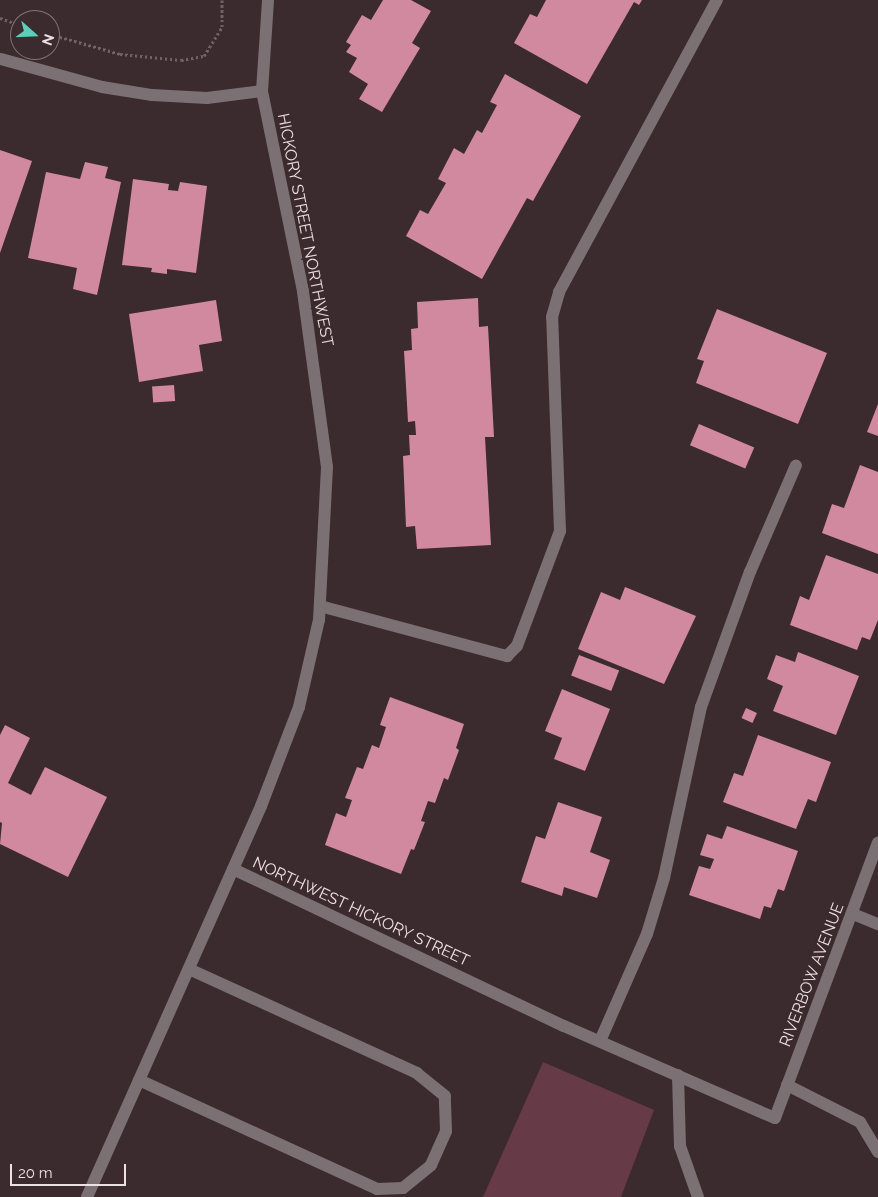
<!DOCTYPE html>
<style>
body{margin:0}
#map{position:relative;width:878px;height:1197px;overflow:hidden;background:#3b2a2e;font-family:Raleway,sans-serif}
div>[style]{position:absolute}
.green>*{inset:0;background:#673a48}
.building>*{inset:0;background:#d1899f;transform-origin:0 0}
.path>*{height:3px;margin-top:-1.5px;transform-origin:0;background:repeating-linear-gradient(90deg,#716265 0 2.5px,transparent 0 5px)}
.minor>*{height:12px;margin:-6px;padding:0 6px;transform-origin:6px;border-radius:6px;background:#7b7174}
span{translate:-50% -50%;white-space:nowrap;text-align:center;line-height:1.15;-webkit-text-stroke:5px #3b2a2e;paint-order:stroke}
.street-label{font-size:16px;color:#ebe0e3}
.north{position:absolute;left:10px;top:10px;width:50px;height:50px;box-sizing:border-box;background:#3b2a2e;border:1px solid #817376;border-radius:50%;rotate:110deg;font-size:14px;font-weight:700;line-height:20px;text-align:center;color:#ebe0e3}
.north::after{content:'';display:block;margin:auto;width:18px;height:22px;background:#5cceba;clip-path:polygon(50% 0,100% 100%,50% 72%,0 100%)}
.scale{position:absolute;left:10px;top:1164px;width:116px;height:22px;box-sizing:border-box;border:2px solid #ebe0e3;border-top:0;padding-left:6px;font-size:15px;line-height:18px;white-space:nowrap;color:#ebe0e3;-webkit-text-stroke:4px #3b2a2e;paint-order:stroke}
</style>
<div id="map">
<div class="green">
<i style="clip-path:polygon(543px 1062px,654px 1110px,621px 1197px,483px 1197px)"></i>
</div>
<div class="building">
<i style="clip-path:polygon(383px 0,411px 0,431px 11px,412px 43px,420px 48px,382px 112px,359px 99px,368px 84px,349px 72px,357px 58px,346px 52px,351px 45px,346px 42px,362px 15px,371px 20px)"></i>
<i style="clip-path:polygon(546px 0,642px 0,639px 5px,634px 2px,587px 84px,514px 43px,530px 14px,537px 17px)"></i>
<i style="clip-path:polygon(505px 74px,581px 116px,533px 201px,527px 198px,482px 279px,406px 236px,420px 210px,428px 214px,446px 183px,438px 179px,454px 148px,464px 154px,477px 130px,482px 133px,497px 105px,490px 102px)"></i>
<i style="clip-path:polygon(0 150px,32px 161px,0 253px)"></i>
<i style="clip-path:polygon(85px 162px,108px 167px,105px 178px,121px 182px,97px 295px,73px 289px,77px 268px,28px 258px,46px 172px,80px 179px)"></i>
<i style="clip-path:polygon(133px 179px,169px 184px,168px 190px,178px 191px,180px 182px,207px 186px,196px 273px,167px 269px,167px 274px,151px 272px,152px 268px,122px 265px)"></i>
<i style="clip-path:polygon(478px 298px,479px 327px,488px 326px,494px 437px,485px 437px,491px 545px,417px 549px,415px 526px,406px 527px,403px 456px,410px 455px,409px 435px,416px 435px,415px 421px,408px 422px,404px 351px,412px 350px,411px 329px,418px 328px,417px 302px)"></i>
<i style="clip-path:polygon(216px 300px,222px 341px,199px 345px,203px 371px,139px 382px,129px 314px)"></i>
<i style="clip-path:polygon(717px 309px,827px 353px,798px 424px,696px 383px,704px 361px,697px 359px)"></i>
<i style="left:174px;top:385px;width:16px;height:22px;rotate:86deg"></i>
<i style="clip-path:polygon(878px 404px,878px 436px,867px 432px)"></i>
<i style="left:699px;top:424px;width:60px;height:23px;rotate:23deg"></i>
<i style="clip-path:polygon(860px 465px,878px 472px,878px 554px,822px 533px,832px 504px,844px 508px)"></i>
<i style="clip-path:polygon(826px 555px,878px 574px,878px 620px,870px 640px,862px 637px,857px 650px,790px 625px,800px 596px,809px 600px)"></i>
<i style="clip-path:polygon(625px 587px,696px 616px,664px 684px,578px 649px,601px 592px,620px 600px)"></i>
<i style="clip-path:polygon(798px 652px,859px 676px,836px 735px,773px 711px,783px 686px,767px 679px,776px 655px,795px 662px)"></i>
<i style="left:579px;top:655px;width:43px;height:22px;rotate:21deg"></i>
<i style="clip-path:polygon(562px 689px,610px 709px,585px 771px,554px 759px,562px 738px,545px 731px)"></i>
<i style="clip-path:polygon(390px 697px,464px 724px,456px 748px,459px 750px,448px 780px,444px 778px,435px 803px,428px 801px,421px 821px,425px 822px,414px 850px,411px 849px,401px 874px,325px 845px,336px 813px,346px 817px,352px 800px,345px 798px,357px 767px,363px 769px,372px 745px,379px 748px,386px 727px,380px 725px)"></i>
<i style="left:746px;top:708px;width:12px;height:11px;rotate:24deg"></i>
<i style="clip-path:polygon(5px 725px,30px 738px,8px 783px,31px 795px,45px 767px,107px 797px,68px 877px,0 844px,2px 823px,0 822px,0 735px)"></i>
<i style="clip-path:polygon(758px 735px,831px 762px,816px 802px,808px 799px,796px 829px,723px 802px,734px 773px,743px 776px)"></i>
<i style="clip-path:polygon(558px 802px,602px 817px,590px 852px,610px 860px,597px 898px,564px 887px,562px 896px,521px 882px,536px 836px,545px 839px)"></i>
<i style="clip-path:polygon(727px 826px,798px 851px,784px 891px,778px 889px,771px 908px,764px 906px,760px 919px,689px 895px,699px 866px,710px 869px,714px 859px,700px 855px,707px 834px,722px 839px)"></i>
</div>
<div class="path">
<i style="left:0;top:18px;width:21px;rotate:19deg"></i>
<i style="left:50px;top:34px;width:73px;rotate:15.9deg"></i>
<i style="left:120px;top:54px;width:61px;rotate:5.6deg"></i>
<i style="left:181px;top:60px;width:23px;rotate:-10deg"></i>
<i style="left:204px;top:56px;width:34px;rotate:-58deg"></i>
<i style="left:222px;top:27px;width:27px;rotate:-90deg"></i>
</div>
<div class="minor">
<i style="left:1px;top:59px;width:105px;rotate:15.5deg"></i>
<i style="left:102px;top:87px;width:51px;rotate:9.1deg"></i>
<i style="left:152px;top:95px;width:55px;rotate:3.1deg"></i>
<i style="left:207px;top:98px;width:55px;rotate:-7.3deg"></i>
<i style="left:320px;top:606px;width:194px;rotate:15deg"></i>
<i style="left:507px;top:656px;width:14px;rotate:-45deg"></i>
<i style="left:517px;top:646px;width:123px;rotate:-69.5deg"></i>
<i style="left:560px;top:531px;width:214px;rotate:-92.1deg"></i>
<i style="left:552px;top:317px;width:26px;rotate:-74deg"></i>
<i style="left:559px;top:292px;width:332px;rotate:-61.6deg"></i>
<i style="left:233px;top:869px;width:366px;rotate:25.4deg"></i>
<i style="left:564px;top:1026px;width:230px;rotate:23.6deg"></i>
<i style="left:775px;top:1118px;width:294px;rotate:-69.5deg"></i>
<i style="left:853px;top:914px;width:27px;rotate:22deg"></i>
<i style="left:600px;top:1041px;width:117px;rotate:-66.3deg"></i>
<i style="left:647px;top:934px;width:59px;rotate:-73.1deg"></i>
<i style="left:664px;top:878px;width:175px;rotate:-77.8deg"></i>
<i style="left:701px;top:707px;width:144px;rotate:-70.1deg"></i>
<i style="left:750px;top:572px;width:116px;rotate:-66.7deg"></i>
<i style="left:678px;top:1075px;width:71px;rotate:88.4deg"></i>
<i style="left:680px;top:1146px;width:54px;rotate:70.6deg"></i>
<i style="left:139px;top:1080px;width:262px;rotate:24.6deg"></i>
<i style="left:377px;top:1189px;width:26px;rotate:-2deg"></i>
<i style="left:403px;top:1188px;width:36px;rotate:-39deg"></i>
<i style="left:431px;top:1165px;width:37px;rotate:-66deg"></i>
<i style="left:446px;top:1131px;width:35px;rotate:-92deg"></i>
<i style="left:445px;top:1096px;width:36px;rotate:-141deg"></i>
<i style="left:417px;top:1073px;width:251px;rotate:-155.5deg"></i>
<i style="left:787px;top:1085px;width:82px;rotate:26.9deg"></i>
<i style="left:860px;top:1122px;width:35px;rotate:59deg"></i>
<i style="left:87px;top:1197px;width:428px;rotate:-66deg"></i>
<i style="left:261px;top:806px;width:106px;rotate:-69deg"></i>
<i style="left:299px;top:707px;width:89px;rotate:-77.1deg"></i>
<i style="left:319px;top:620px;width:153px;rotate:-87deg"></i>
<i style="left:327px;top:467px;width:178px;rotate:-97.8deg"></i>
<i style="left:303px;top:291px;width:204px;rotate:-101.6deg"></i>
<i style="left:262px;top:91px;width:91px;rotate:-86.2deg"></i>
</div>
<div class="street-label">
<span style="left:305px;top:230px;rotate:79deg">HICKORY STREET NORTHWEST</span>
<span style="left:361px;top:912px;rotate:25deg">NORTHWEST HICKORY STREET</span>
<span style="left:812px;top:975px;rotate:-69deg">RIVERBOW AVENUE</span>
</div>
<div class="north">N</div>
<div class="scale">20 m</div>
</div>
